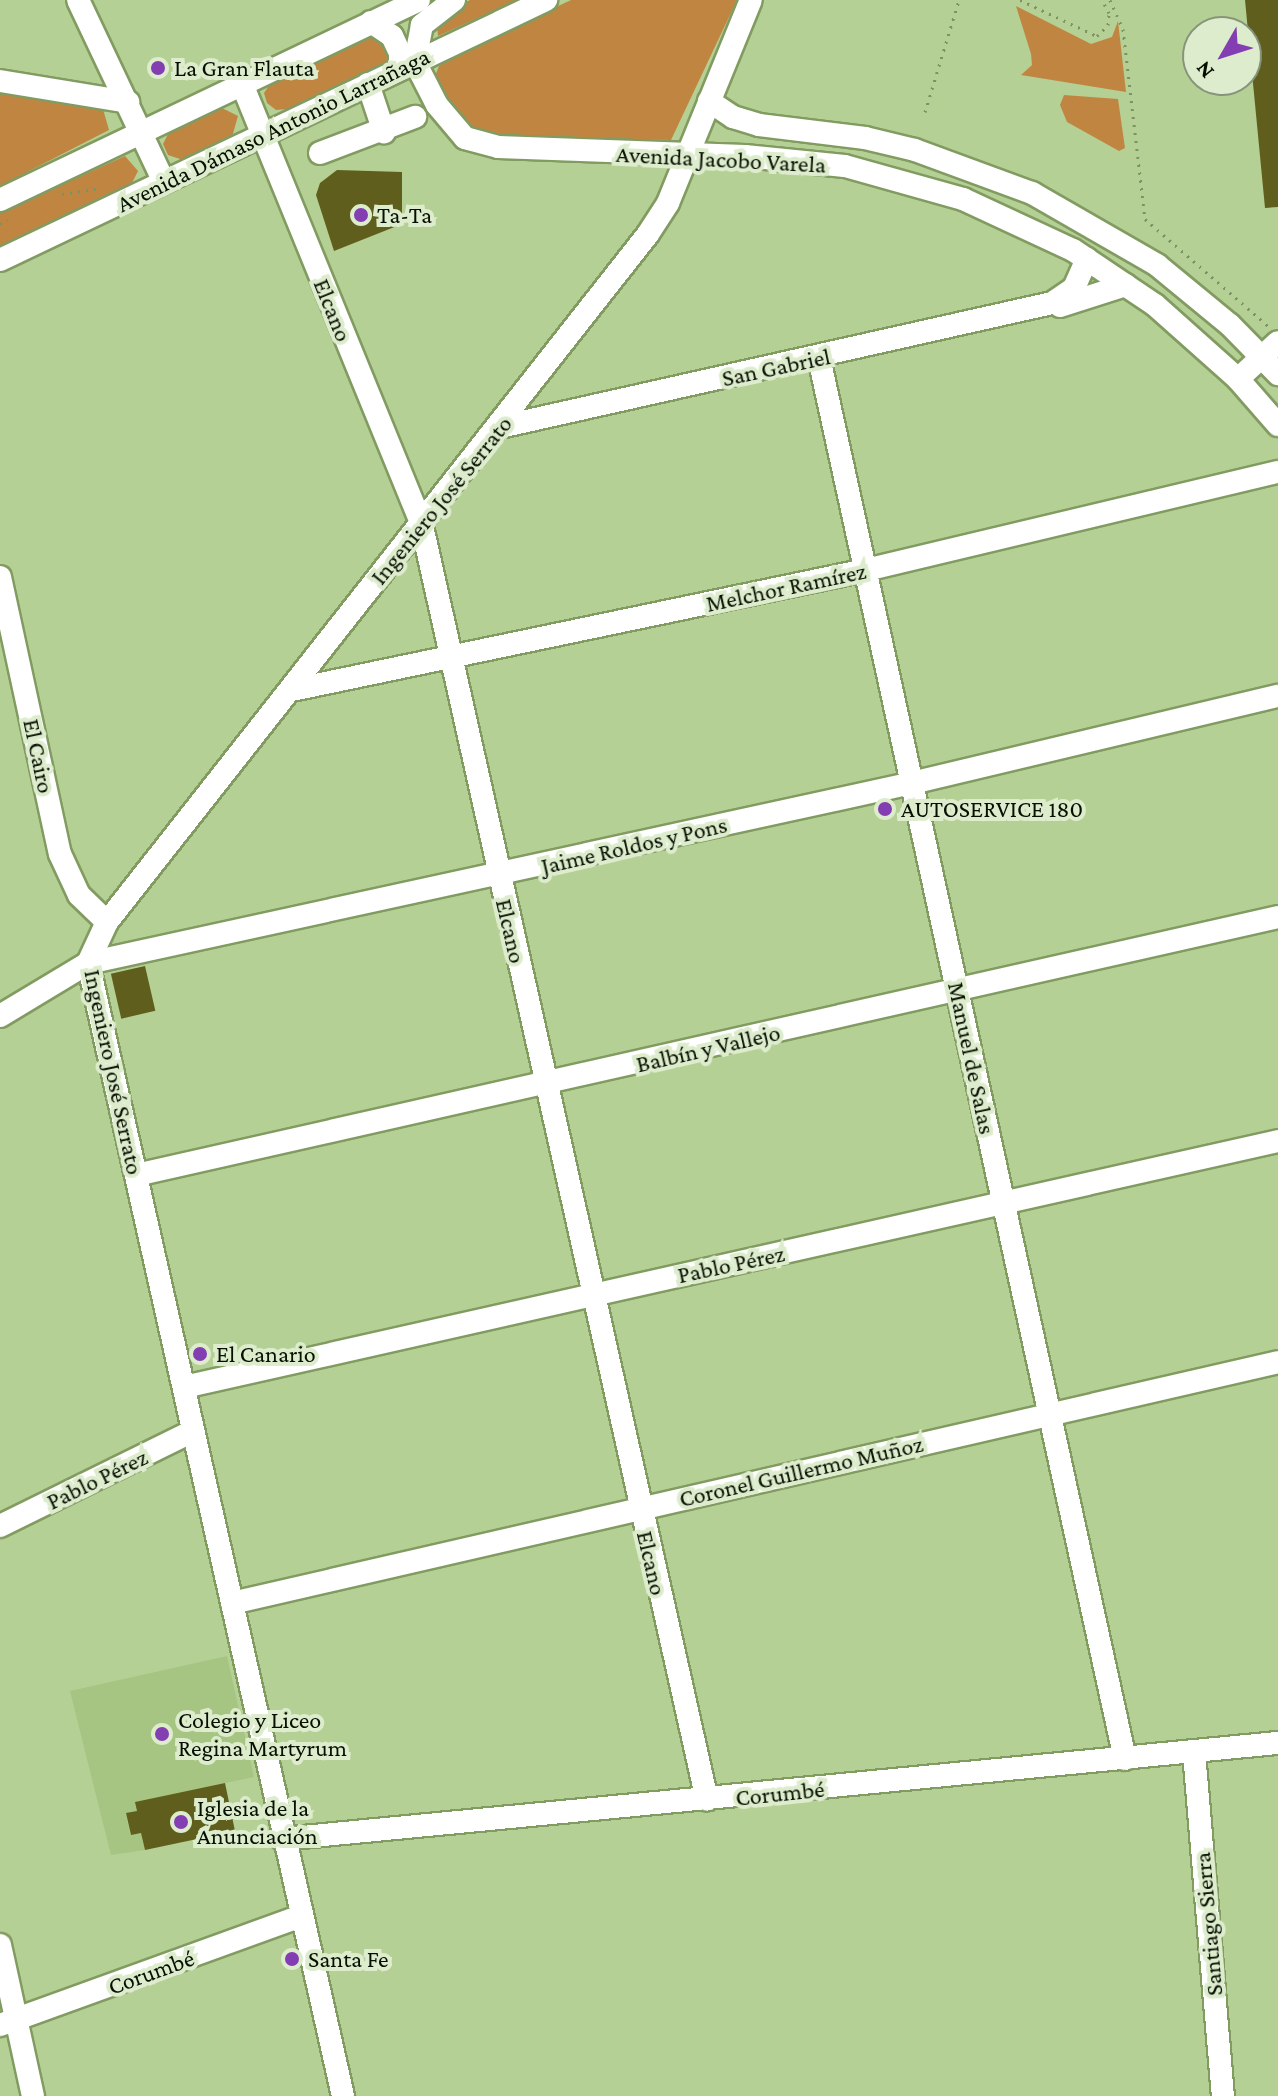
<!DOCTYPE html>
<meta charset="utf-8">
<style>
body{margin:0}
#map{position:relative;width:1278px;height:2096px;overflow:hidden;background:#b5d094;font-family:"Crimson Pro",serif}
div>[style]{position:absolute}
.built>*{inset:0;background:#a6c582}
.green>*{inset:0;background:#c08641}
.building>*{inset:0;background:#5f5e1c;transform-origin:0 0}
.path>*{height:3px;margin-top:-1.5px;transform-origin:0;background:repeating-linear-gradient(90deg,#7d9264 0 2px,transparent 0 8px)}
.roads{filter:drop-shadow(2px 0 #819b61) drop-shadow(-2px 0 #819b61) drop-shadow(0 2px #819b61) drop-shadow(0 -2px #819b61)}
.minor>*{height:22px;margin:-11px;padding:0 11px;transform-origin:11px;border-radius:11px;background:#fff}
.dots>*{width:22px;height:22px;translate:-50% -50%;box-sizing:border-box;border:4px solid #ddeccd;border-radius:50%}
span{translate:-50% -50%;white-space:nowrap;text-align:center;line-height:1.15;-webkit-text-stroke:8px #ddeccd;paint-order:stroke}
.poi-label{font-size:24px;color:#070f00}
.left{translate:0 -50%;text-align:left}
.street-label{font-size:24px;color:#070f00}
.north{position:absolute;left:1182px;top:16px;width:80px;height:80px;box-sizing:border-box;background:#ddeccd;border:2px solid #87947b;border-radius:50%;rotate:231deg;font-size:22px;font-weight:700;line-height:32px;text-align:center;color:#070f00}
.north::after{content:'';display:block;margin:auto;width:28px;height:36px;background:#833eb2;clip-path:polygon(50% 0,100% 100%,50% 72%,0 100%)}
</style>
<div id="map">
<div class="built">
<i style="clip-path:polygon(227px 1656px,254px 1777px,136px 1802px,137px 1811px,126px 1814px,130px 1834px,141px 1833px,145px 1850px,111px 1855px,70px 1691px)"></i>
</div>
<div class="green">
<i style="clip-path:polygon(470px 0,517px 0,438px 36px,437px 26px,453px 8px)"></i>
<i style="clip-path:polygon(571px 0,737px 0,671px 140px,495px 137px,460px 121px,435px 76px,441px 61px)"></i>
<i style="clip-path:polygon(1016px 6px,1091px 44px,1112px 37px,1118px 21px,1126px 92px,1021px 75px,1032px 65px,1031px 54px)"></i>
<i style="clip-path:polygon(372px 37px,386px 42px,391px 56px,380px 69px,288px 109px,276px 110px,267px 103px,264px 93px,272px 81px)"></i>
<i style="clip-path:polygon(0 92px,103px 109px,109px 130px,0 186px)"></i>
<i style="clip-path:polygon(1064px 95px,1118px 99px,1125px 148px,1119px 151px,1067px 122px,1060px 105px)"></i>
<i style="clip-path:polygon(220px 107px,238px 116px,232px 137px,183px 160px,168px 155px,163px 144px,169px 132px)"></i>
<i style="clip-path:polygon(125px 156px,138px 171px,131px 185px,0 247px,0 213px)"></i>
</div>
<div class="building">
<i style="clip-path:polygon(1245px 0,1278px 0,1278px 207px,1265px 208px)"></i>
<i style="clip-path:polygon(337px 170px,402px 172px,402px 224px,334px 251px,316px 195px,320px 183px)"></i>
<i style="left:145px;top:966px;width:46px;height:35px;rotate:77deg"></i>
<i style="clip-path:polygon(225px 1783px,235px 1831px,145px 1850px,141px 1833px,131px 1835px,126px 1813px,137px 1811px,135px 1802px)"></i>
</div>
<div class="path">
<i style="left:1020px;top:0;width:85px;rotate:25.1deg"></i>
<i style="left:1097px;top:36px;width:16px;rotate:-45deg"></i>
<i style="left:1108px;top:25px;width:12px;rotate:-85deg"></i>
<i style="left:1109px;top:13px;width:15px;rotate:-118deg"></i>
<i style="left:1110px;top:0;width:32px;rotate:66deg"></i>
<i style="left:1123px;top:29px;width:191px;rotate:83.4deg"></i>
<i style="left:1145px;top:219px;width:163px;rotate:41deg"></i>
<i style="left:925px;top:112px;width:117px;rotate:-73.1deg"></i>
<i style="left:62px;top:194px;width:39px;rotate:-9deg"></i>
<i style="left:0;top:224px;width:9px;rotate:-27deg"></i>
</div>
<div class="roads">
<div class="minor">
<i style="left:78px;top:0;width:201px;rotate:64.7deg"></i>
<i style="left:454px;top:0;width:41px;rotate:142deg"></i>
<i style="left:422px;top:25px;width:38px;rotate:101deg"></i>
<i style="left:415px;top:62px;width:48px;rotate:62.9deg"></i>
<i style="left:437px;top:105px;width:43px;rotate:49.7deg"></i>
<i style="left:465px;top:138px;width:34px;rotate:15deg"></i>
<i style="left:498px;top:147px;width:247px;rotate:2.1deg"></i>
<i style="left:745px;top:156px;width:100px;rotate:5.7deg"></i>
<i style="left:845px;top:166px;width:123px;rotate:15.6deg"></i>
<i style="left:963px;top:199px;width:121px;rotate:24.9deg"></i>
<i style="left:1073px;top:250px;width:99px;rotate:33.9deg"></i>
<i style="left:1155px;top:305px;width:111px;rotate:41.7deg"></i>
<i style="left:1238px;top:379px;width:61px;rotate:49deg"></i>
<i style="left:371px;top:22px;width:25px;rotate:34deg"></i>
<i style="left:392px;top:36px;width:19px;rotate:65deg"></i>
<i style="left:400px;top:53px;width:16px;rotate:90deg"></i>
<i style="left:0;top:81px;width:130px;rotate:9.3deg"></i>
<i style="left:242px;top:84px;width:477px;rotate:67.8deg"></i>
<i style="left:422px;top:526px;width:1305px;rotate:77.39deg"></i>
<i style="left:368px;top:84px;width:51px;rotate:71.6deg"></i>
<i style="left:709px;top:101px;width:29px;rotate:34deg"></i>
<i style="left:733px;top:117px;width:27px;rotate:17deg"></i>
<i style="left:759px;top:125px;width:107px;rotate:7deg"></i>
<i style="left:865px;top:138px;width:51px;rotate:13.5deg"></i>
<i style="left:915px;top:150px;width:125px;rotate:20.2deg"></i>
<i style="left:1032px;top:193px;width:144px;rotate:29.9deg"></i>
<i style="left:1157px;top:265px;width:94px;rotate:39.4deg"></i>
<i style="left:1230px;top:325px;width:69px;rotate:45.6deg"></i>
<i style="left:320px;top:153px;width:102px;rotate:-20.8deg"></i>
<i style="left:0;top:200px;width:464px;rotate:-25.5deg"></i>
<i style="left:0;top:260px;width:605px;rotate:-25.46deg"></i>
<i style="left:1060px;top:306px;width:69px;rotate:-17.7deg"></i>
<i style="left:819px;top:358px;width:1434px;rotate:77.68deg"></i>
<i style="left:1238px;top:379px;width:54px;rotate:-42.8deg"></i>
<i style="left:500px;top:427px;width:566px;rotate:-12.66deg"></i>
<i style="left:1052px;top:303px;width:27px;rotate:-34deg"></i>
<i style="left:1074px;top:288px;width:32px;rotate:-66deg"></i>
<i style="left:0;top:577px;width:283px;rotate:77.8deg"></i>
<i style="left:60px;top:854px;width:45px;rotate:65.1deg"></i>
<i style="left:79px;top:895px;width:39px;rotate:44deg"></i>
<i style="left:292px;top:690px;width:586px;rotate:-11.81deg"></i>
<i style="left:866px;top:570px;width:423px;rotate:-13.4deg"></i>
<i style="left:0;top:1016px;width:103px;rotate:-31.1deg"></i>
<i style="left:88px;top:963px;width:843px;rotate:-12.32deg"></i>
<i style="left:912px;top:783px;width:376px;rotate:-13.4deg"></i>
<i style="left:136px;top:1175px;width:1171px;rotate:-12.73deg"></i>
<i style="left:184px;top:1387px;width:1121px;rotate:-12.67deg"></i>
<i style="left:0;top:1526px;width:215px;rotate:-26.2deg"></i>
<i style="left:232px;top:1603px;width:1073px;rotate:-12.97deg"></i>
<i style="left:1194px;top:1752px;width:345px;rotate:85.2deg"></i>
<i style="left:282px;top:1839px;width:1001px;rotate:-5.51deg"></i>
<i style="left:0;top:1945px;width:155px;rotate:77.7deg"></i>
<i style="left:0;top:2025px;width:320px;rotate:-19.9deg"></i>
<i style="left:343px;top:2096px;width:1161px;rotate:-102.68deg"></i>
<i style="left:88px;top:963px;width:45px;rotate:-65.1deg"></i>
<i style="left:107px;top:922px;width:875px;rotate:-51.82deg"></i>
<i style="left:648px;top:234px;width:37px;rotate:-57deg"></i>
<i style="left:668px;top:203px;width:219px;rotate:-67.8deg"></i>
</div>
</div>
<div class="dots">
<i style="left:158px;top:68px;background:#833eb2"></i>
<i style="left:361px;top:215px;background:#833eb2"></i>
<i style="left:885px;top:809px;background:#833eb2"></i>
<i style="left:200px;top:1354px;background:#833eb2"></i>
<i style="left:162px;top:1734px;background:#833eb2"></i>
<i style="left:181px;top:1822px;background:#833eb2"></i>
<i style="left:292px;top:1959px;background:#833eb2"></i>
</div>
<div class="poi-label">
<span class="left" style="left:174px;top:68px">La Gran Flauta</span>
<span class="left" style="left:377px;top:215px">Ta-Ta</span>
<span class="left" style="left:901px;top:809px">AUTOSERVICE 180</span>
<span class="left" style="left:216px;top:1354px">El Canario</span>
<span class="left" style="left:178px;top:1734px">Colegio y Liceo<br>Regina Martyrum</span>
<span class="left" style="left:197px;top:1822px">Iglesia de la<br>Anunciación</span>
<span class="left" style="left:308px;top:1959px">Santa Fe</span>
</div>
<div class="street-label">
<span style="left:273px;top:130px;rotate:-26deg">Avenida Dámaso Antonio Larrañaga</span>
<span style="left:721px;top:159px;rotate:3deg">Avenida Jacobo Varela</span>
<span style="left:333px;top:310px;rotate:68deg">Elcano</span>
<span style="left:776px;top:367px;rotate:-12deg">San Gabriel</span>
<span style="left:441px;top:500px;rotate:-51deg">Ingeniero José Serrato</span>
<span style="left:786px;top:587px;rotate:-12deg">Melchor Ramírez</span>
<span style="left:39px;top:756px;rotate:78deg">El Cairo</span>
<span style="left:634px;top:845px;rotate:-13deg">Jaime Roldos y Pons</span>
<span style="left:511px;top:931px;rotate:77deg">Elcano</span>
<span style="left:708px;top:1048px;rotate:-13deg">Balbín y Vallejo</span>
<span style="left:972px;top:1058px;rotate:78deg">Manuel de Salas</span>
<span style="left:114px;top:1072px;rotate:78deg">Ingeniero José Serrato</span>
<span style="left:731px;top:1264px;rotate:-12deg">Pablo Pérez</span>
<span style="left:801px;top:1471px;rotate:-13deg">Coronel Guillermo Muñoz</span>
<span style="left:97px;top:1479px;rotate:-26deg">Pablo Pérez</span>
<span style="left:652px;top:1563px;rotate:77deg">Elcano</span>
<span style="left:780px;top:1793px;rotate:-6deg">Corumbé</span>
<span style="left:1208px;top:1924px;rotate:-95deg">Santiago Sierra</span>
<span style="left:151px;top:1972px;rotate:-20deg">Corumbé</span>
</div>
<div class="north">N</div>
</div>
